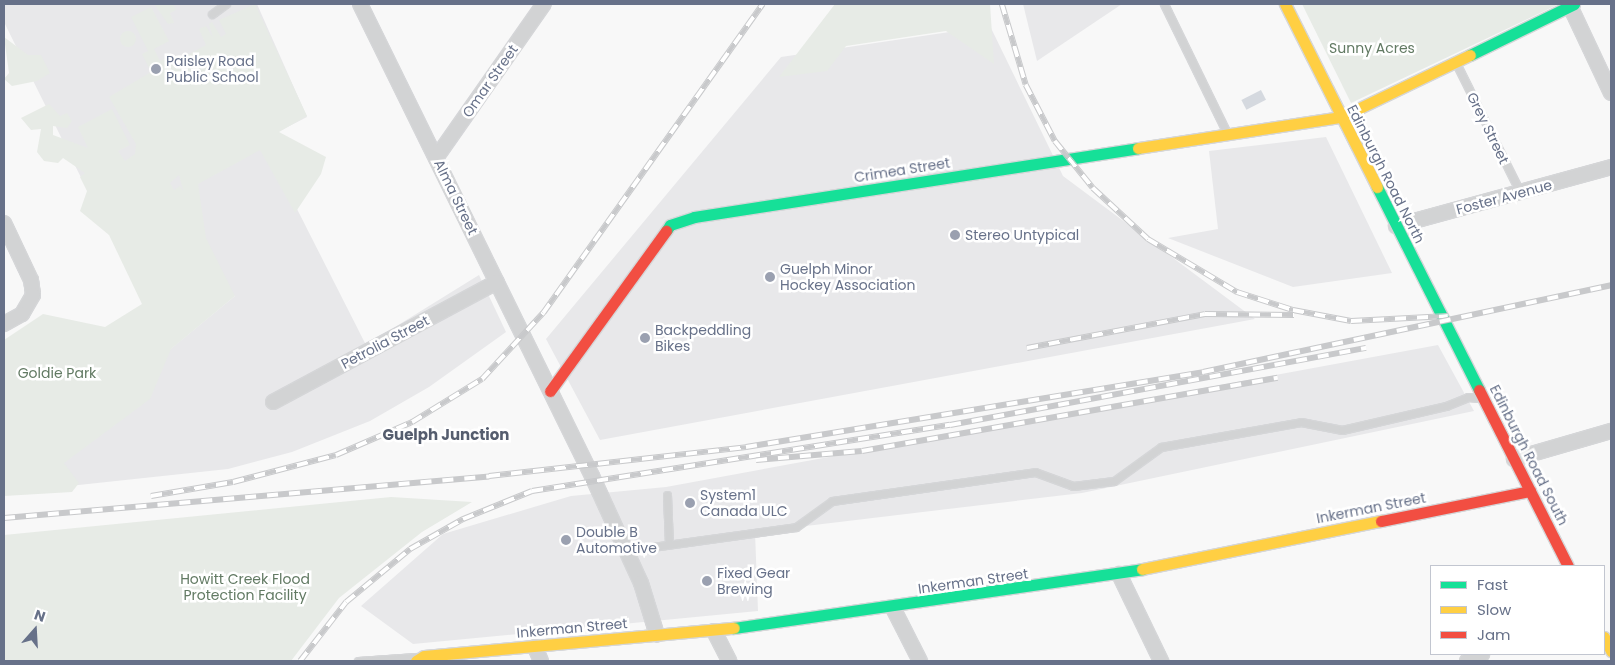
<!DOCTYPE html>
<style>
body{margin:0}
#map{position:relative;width:1615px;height:665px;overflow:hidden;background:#f8f8f8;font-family:Poppins,sans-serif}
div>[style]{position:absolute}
.built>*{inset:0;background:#e8e8ea}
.green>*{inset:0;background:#e7ebe6}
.round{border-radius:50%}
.water>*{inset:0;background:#d5d9df;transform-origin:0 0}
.roads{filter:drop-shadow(1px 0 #d5d6d8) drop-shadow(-1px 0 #d5d6d8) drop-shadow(0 1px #d5d6d8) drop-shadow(0 -1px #d5d6d8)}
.lane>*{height:7px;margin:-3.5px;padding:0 3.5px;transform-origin:3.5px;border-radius:3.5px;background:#d2d3d4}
.street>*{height:14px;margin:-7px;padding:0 7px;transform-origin:7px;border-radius:7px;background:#d2d3d4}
.fast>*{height:11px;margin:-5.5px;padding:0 5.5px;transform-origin:5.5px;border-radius:5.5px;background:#16e098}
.slow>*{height:11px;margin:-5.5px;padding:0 5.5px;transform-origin:5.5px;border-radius:5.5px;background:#ffcf43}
.jam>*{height:11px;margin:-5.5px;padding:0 5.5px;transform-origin:5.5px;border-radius:5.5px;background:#f24e42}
.rail>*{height:5.5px;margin-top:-2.75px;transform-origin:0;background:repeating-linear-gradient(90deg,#fff 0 11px,#c8c9cb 0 22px);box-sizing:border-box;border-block:1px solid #c8c9cb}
.dots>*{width:14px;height:14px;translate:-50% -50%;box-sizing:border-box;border:2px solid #fff;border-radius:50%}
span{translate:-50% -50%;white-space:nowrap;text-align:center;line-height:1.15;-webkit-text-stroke:5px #fff;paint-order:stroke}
.park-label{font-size:14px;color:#627a63}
.poi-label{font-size:14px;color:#677189}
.left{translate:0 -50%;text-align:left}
.street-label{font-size:14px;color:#677189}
.neighbourhood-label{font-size:15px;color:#555d6e;font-weight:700}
.frame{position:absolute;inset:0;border:5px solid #677189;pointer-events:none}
.legend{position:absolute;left:1430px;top:565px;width:175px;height:90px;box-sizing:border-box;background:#fff;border:1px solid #c2c6d0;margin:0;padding:6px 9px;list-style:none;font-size:15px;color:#677189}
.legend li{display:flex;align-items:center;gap:10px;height:25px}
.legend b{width:25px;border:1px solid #c2c6d0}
.north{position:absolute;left:10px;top:605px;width:50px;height:50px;-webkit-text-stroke:4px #fff;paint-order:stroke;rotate:19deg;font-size:14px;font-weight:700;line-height:20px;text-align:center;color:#677189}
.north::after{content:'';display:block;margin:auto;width:18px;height:22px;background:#677189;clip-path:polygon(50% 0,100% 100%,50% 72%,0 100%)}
</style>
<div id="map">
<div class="built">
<i style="clip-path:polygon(4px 4px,257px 4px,307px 117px,262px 140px,366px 345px,479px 275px,506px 332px,429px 387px,370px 421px,292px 452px,228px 469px,4px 493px,4px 486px,235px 296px,106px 228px,4px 22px)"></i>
<i style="clip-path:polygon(1023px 4px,1122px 4px,1037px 61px)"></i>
<i style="clip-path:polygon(990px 26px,1063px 176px,1255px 319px,600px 440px,546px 339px,781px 57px)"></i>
<i style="clip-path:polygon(1326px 137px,1392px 273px,1293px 287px,1168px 238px,1218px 229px,1209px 151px)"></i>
<i style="clip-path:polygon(1438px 345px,1474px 411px,1082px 493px,755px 532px,758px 611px,413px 644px,361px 606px,443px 534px,571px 496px,666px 487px)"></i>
</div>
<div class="green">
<i style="clip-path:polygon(173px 4px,176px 10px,170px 13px,174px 23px,168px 24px,155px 5px)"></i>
<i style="clip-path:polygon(evenodd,255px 4px,307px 116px,279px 132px,326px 157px,321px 174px,295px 213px,260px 150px,198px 184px,206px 238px,235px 296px,171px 349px,150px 399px,64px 463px,79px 483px,72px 492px,4px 496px,4px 340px,43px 314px,105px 327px,142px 304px,109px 235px,80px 211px,87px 191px,80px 177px,85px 173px,63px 158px,58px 163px,44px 161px,37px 152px,41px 129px,31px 130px,21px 118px,49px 104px,60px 116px,67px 113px,72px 121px,67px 128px,53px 126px,53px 135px,88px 148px,78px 127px,112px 109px,130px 145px,118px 151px,125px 161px,135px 154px,136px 144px,109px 97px,151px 72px,142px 54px,148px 51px,131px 17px,151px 7px,169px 41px,154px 49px,160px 61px,166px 58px,169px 65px,206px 45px,199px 29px,206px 26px,213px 38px,209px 24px,212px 22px,221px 37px,226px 34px,219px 20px,255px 4px,179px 175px,183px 190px,183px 191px,180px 186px,174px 190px,170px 183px,179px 175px)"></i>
<i style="clip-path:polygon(835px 4px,990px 4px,994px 64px,946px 31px,846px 46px,827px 71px,779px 77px)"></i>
<i style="clip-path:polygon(1302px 4px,1559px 4px,1351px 103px)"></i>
<i class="round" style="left:120px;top:31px;width:16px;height:16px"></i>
<i style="clip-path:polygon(4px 37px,28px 55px,41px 55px,50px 73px,37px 81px,12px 86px,4px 79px,9px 73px)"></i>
<i style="clip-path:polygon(391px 497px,472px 502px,422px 532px,339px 598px,291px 661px,4px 661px,4px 535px)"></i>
</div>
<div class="water">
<i style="left:1261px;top:90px;width:11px;height:22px;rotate:63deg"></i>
</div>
<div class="roads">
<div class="lane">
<i style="left:1164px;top:4px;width:144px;rotate:64deg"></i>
<i style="left:212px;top:14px;width:17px;rotate:-36deg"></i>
<i style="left:1456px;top:63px;width:144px;rotate:63.6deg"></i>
<i style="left:667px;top:495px;width:49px;rotate:87.7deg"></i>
<i style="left:628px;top:554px;width:18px;rotate:-19deg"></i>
<i style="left:645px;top:548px;width:152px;rotate:-7.9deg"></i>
<i style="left:796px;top:527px;width:44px;rotate:-35.8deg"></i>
<i style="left:832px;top:501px;width:205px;rotate:-8.1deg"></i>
<i style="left:1035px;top:472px;width:40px;rotate:20.2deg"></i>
<i style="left:1073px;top:486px;width:41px;rotate:-7deg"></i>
<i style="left:1114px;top:481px;width:58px;rotate:-35.9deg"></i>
<i style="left:1161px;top:447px;width:142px;rotate:-10.1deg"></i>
<i style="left:1301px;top:422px;width:42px;rotate:11deg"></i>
<i style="left:1342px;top:430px;width:107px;rotate:-13deg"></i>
<i style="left:1446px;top:406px;width:24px;rotate:-22deg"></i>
<i style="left:1468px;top:397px;width:12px;rotate:5deg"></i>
<i style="left:358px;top:661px;width:58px;rotate:-3.9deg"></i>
</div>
<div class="street">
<i style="left:360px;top:4px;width:526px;rotate:63.82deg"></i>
<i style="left:592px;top:476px;width:118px;rotate:65.4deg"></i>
<i style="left:641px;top:583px;width:54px;rotate:72.9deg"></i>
<i style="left:1570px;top:6px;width:96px;rotate:64.8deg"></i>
<i style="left:436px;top:158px;width:188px;rotate:-55deg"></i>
<i style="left:4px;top:223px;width:63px;rotate:64.7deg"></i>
<i style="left:31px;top:280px;width:15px;rotate:82deg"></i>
<i style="left:33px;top:295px;width:22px;rotate:120deg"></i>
<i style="left:22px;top:314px;width:21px;rotate:151deg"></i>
<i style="left:1396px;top:226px;width:223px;rotate:-15.3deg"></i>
<i style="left:273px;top:402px;width:254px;rotate:-28.2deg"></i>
<i style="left:1514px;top:459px;width:101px;rotate:-16.1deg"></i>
<i style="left:1119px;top:574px;width:97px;rotate:64.2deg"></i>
<i style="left:893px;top:608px;width:59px;rotate:63deg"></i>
<i style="left:714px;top:631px;width:34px;rotate:63deg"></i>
<i style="left:535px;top:647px;width:15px;rotate:67deg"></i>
<i style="left:1467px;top:661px;width:17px;rotate:-25deg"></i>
</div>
<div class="fast">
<i style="left:1470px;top:55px;width:116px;rotate:-26.1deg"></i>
<i style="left:1377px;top:187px;width:227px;rotate:63.3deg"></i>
<i style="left:666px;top:231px;width:7px;rotate:-56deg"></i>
<i style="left:670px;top:225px;width:25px;rotate:-18deg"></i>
<i style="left:694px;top:217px;width:449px;rotate:-8.8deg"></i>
<i style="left:734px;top:628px;width:412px;rotate:-8.2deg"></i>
</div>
<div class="slow">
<i style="left:1285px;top:4px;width:205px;rotate:63.3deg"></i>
<i style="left:1138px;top:148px;width:205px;rotate:-8.7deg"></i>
<i style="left:1341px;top:117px;width:143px;rotate:-25.7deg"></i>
<i style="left:1142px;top:569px;width:244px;rotate:-11.4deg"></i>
<i style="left:1604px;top:637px;width:16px;rotate:63deg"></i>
<i style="left:416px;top:661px;width:9px;rotate:-32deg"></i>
<i style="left:424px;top:656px;width:311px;rotate:-5.2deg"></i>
</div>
<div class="jam">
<i style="left:1479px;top:390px;width:197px;rotate:63.2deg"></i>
<i style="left:550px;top:391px;width:198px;rotate:-54.1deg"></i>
<i style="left:1381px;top:521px;width:152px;rotate:-11.4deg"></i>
</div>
</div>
<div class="rail">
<i style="left:1002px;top:4px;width:84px;rotate:73.5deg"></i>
<i style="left:1026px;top:85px;width:63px;rotate:62.6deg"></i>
<i style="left:1055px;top:141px;width:60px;rotate:51deg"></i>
<i style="left:1093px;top:188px;width:75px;rotate:42.8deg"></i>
<i style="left:1148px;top:239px;width:104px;rotate:30.8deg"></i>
<i style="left:1237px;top:292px;width:59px;rotate:17.8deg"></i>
<i style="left:1293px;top:310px;width:59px;rotate:10.7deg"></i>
<i style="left:1351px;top:321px;width:97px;rotate:-3deg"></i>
<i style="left:1027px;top:348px;width:181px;rotate:-10.8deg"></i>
<i style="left:1205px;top:314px;width:89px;rotate:0.6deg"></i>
<i style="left:756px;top:460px;width:106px;rotate:-4.9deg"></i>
<i style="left:862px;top:451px;width:422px;rotate:-10deg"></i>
<i style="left:151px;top:496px;width:83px;rotate:-9.7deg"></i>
<i style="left:233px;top:482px;width:106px;rotate:-14.7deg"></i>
<i style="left:336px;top:455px;width:83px;rotate:-23.5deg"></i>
<i style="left:412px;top:422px;width:82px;rotate:-31.6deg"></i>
<i style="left:482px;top:379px;width:90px;rotate:-47.3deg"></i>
<i style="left:543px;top:313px;width:379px;rotate:-54.6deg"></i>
<i style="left:4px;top:518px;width:487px;rotate:-4.9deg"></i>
<i style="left:489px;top:476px;width:259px;rotate:-6.4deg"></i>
<i style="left:746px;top:447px;width:463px;rotate:-9.3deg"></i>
<i style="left:1203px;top:372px;width:417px;rotate:-12deg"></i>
<i style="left:300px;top:661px;width:75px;rotate:-52.1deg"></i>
<i style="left:346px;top:602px;width:83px;rotate:-39.6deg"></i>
<i style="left:410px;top:549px;width:61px;rotate:-29.5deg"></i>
<i style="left:463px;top:519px;width:74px;rotate:-22.1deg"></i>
<i style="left:532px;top:491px;width:423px;rotate:-9deg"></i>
<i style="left:950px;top:425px;width:423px;rotate:-10.5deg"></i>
</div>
<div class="dots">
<i style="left:156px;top:69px;background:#9aa0b0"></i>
<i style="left:955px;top:235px;background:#9aa0b0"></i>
<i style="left:770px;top:277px;background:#9aa0b0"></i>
<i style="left:645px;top:338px;background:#9aa0b0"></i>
<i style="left:690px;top:503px;background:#9aa0b0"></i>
<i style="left:566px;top:540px;background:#9aa0b0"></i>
<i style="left:707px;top:581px;background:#9aa0b0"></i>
</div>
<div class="park-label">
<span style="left:1372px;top:48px">Sunny Acres</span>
<span style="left:57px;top:373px">Goldie Park</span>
<span style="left:245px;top:587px">Howitt Creek Flood<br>Protection Facility</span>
</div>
<div class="poi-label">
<span class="left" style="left:166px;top:69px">Paisley Road<br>Public School</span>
<span class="left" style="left:965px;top:235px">Stereo Untypical</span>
<span class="left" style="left:780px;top:277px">Guelph Minor<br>Hockey Association</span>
<span class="left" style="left:655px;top:338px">Backpeddling<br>Bikes</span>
<span class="left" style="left:700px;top:503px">System1<br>Canada ULC</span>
<span class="left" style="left:576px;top:540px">Double B<br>Automotive</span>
<span class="left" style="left:717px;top:581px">Fixed Gear<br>Brewing</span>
</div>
<div class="street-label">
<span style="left:490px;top:81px;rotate:-55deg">Omar Street</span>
<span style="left:1488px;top:128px;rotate:64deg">Grey Street</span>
<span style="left:902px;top:170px;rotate:-9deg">Crimea Street</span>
<span style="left:1386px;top:174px;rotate:63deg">Edinburgh Road North</span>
<span style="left:456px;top:197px;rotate:64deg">Alma Street</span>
<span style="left:1504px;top:197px;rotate:-15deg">Foster Avenue</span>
<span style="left:385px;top:342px;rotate:-28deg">Petrolia Street</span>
<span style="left:1529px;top:455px;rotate:63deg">Edinburgh Road South</span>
<span style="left:1371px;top:508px;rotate:-11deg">Inkerman Street</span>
<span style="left:973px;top:581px;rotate:-8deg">Inkerman Street</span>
<span style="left:572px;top:628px;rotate:-5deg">Inkerman Street</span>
</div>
<div class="neighbourhood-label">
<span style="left:446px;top:435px">Guelph Junction</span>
</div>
<div class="frame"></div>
<ul class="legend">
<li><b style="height:6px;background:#16e098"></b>Fast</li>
<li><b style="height:6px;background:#ffcf43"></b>Slow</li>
<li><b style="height:6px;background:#f24e42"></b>Jam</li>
</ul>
<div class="north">N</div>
</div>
